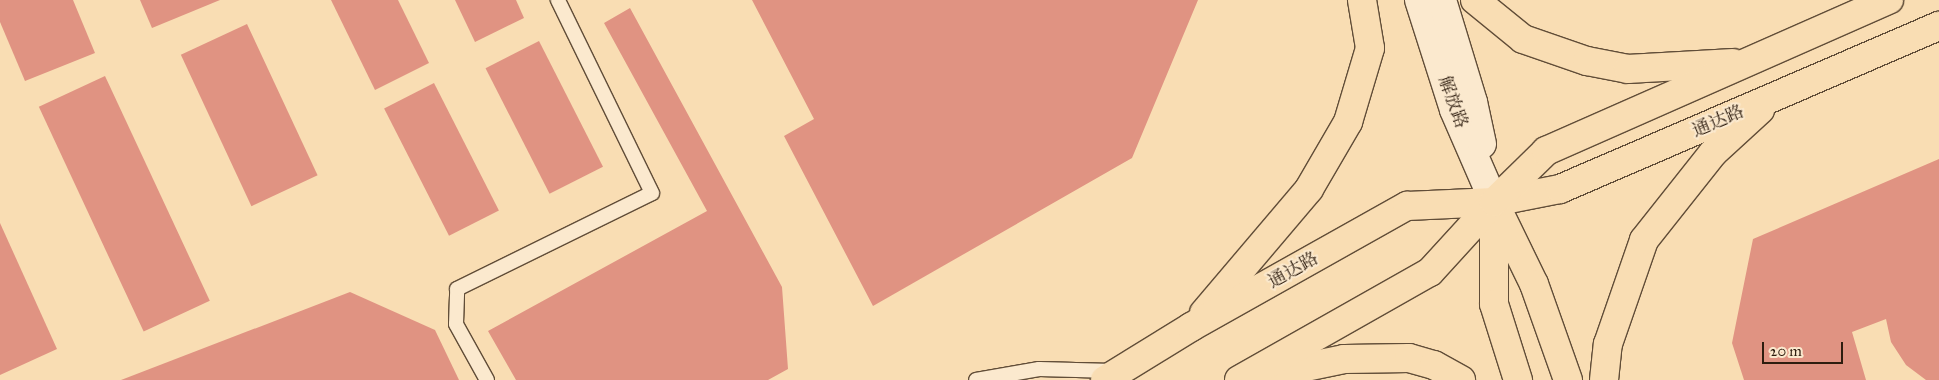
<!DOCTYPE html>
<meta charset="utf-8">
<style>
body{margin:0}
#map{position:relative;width:1939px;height:380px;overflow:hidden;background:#f9ddb3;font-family:"IM FELL Great Primer","Noto Serif SC",serif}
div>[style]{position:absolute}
.building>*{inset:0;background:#e09382;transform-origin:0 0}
.roads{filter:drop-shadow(1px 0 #614d38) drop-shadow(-1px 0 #614d38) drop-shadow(0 1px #614d38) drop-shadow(0 -1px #614d38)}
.service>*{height:14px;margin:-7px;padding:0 7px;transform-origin:7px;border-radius:7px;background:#fbe9ce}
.secondary>*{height:28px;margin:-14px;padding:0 14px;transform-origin:14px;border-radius:14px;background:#fbe9ce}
.primary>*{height:28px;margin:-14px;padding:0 14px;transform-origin:14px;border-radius:14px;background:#f9ddb3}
span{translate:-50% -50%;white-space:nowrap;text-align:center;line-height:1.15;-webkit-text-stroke:4px #fbe9ce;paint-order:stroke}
.street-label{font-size:18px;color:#2e1d0f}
.scale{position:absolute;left:1762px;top:342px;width:81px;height:22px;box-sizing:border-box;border:2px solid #2e1d0f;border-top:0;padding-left:6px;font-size:15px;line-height:18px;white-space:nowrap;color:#2e1d0f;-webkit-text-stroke:4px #fbe9ce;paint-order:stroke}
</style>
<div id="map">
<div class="building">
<i style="clip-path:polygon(0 0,73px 0,95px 53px,25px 81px,0 22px)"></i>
<i style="clip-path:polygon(140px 0,220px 0,152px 28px)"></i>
<i style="clip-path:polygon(331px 0,398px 0,429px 63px,375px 90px)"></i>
<i style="clip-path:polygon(455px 0,516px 0,524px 18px,475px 42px)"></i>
<i style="clip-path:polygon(752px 0,1198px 0,1132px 158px,873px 306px,784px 136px,814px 119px)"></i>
<i style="clip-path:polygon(630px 8px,782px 287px,788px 369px,768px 380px,516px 380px,488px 331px,707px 211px,604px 23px)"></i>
<i style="left:247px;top:24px;width:167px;height:73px;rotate:65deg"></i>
<i style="left:539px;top:41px;width:141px;height:60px;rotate:63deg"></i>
<i style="left:105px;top:76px;width:248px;height:73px;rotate:65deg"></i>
<i style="left:434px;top:83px;width:143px;height:56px;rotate:63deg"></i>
<i style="clip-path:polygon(1939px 159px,1939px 380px,1926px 380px,1906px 365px,1891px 342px,1886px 319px,1852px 332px,1866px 380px,1744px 380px,1732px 343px,1753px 239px)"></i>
<i style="clip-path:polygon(0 223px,57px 349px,0 375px)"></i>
<i style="clip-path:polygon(350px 292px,435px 330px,459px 380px,121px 380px)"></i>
</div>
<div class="roads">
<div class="service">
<i style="left:487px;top:380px;width:64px;rotate:-119deg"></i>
<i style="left:456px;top:324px;width:35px;rotate:-88deg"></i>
<i style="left:457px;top:289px;width:217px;rotate:-26.2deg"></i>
<i style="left:652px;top:193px;width:215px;rotate:-116deg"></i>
<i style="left:976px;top:380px;width:64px;rotate:-9.9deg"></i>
<i style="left:1039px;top:369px;width:74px;rotate:1.5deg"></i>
</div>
<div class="secondary">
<i style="left:1419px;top:0;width:115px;rotate:72.3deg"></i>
<i style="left:1454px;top:110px;width:100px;rotate:66.5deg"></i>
<i style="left:1442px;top:0;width:107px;rotate:73.1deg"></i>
<i style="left:1473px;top:102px;width:43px;rotate:77.9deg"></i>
</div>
<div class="primary">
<i style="left:1475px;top:0;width:62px;rotate:39.1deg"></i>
<i style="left:1523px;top:39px;width:68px;rotate:19deg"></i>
<i style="left:1587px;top:61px;width:42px;rotate:11deg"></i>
<i style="left:1628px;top:69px;width:105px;rotate:-3.3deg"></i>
<i style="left:1494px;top:202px;width:91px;rotate:64deg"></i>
<i style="left:1534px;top:284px;width:102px;rotate:70.5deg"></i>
<i style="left:1494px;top:208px;width:96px;rotate:90deg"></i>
<i style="left:1494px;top:304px;width:80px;rotate:72.5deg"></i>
<i style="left:1204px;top:313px;width:162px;rotate:-49.7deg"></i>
<i style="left:1309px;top:189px;width:78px;rotate:-59.8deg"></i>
<i style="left:1348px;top:122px;width:77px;rotate:-73.4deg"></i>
<i style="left:1370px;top:48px;width:49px;rotate:-99.5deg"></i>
<i style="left:1267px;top:375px;width:79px;rotate:-11.7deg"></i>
<i style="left:1344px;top:359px;width:65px;rotate:-0.9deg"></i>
<i style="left:1409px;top:358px;width:26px;rotate:16deg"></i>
<i style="left:1434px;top:365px;width:31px;rotate:29deg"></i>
<i style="left:1105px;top:380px;width:101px;rotate:-31.6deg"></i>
<i style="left:1191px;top:327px;width:248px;rotate:-29.3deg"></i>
<i style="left:1407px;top:206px;width:87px;rotate:-2.6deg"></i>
<i style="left:1494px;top:202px;width:67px;rotate:-11.1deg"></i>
<i style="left:1560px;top:189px;width:413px;rotate:-23.3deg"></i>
<i style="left:1239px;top:380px;width:219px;rotate:-29.5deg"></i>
<i style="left:1430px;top:272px;width:95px;rotate:-47.6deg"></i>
<i style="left:1494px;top:202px;width:73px;rotate:-44.4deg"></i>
<i style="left:1546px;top:151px;width:375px;rotate:-23.8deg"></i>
<i style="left:1604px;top:380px;width:36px;rotate:-84deg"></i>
<i style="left:1608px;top:344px;width:110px;rotate:-70.9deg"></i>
<i style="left:1644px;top:240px;width:111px;rotate:-51.6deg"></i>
<i style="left:1713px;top:153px;width:64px;rotate:-42.5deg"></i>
</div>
</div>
<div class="street-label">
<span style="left:1453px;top:102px;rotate:70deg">解放路</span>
<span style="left:1718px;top:121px;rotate:-23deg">通达路</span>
<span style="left:1293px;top:270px;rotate:-29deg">通达路</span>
</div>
<div class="scale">20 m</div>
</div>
